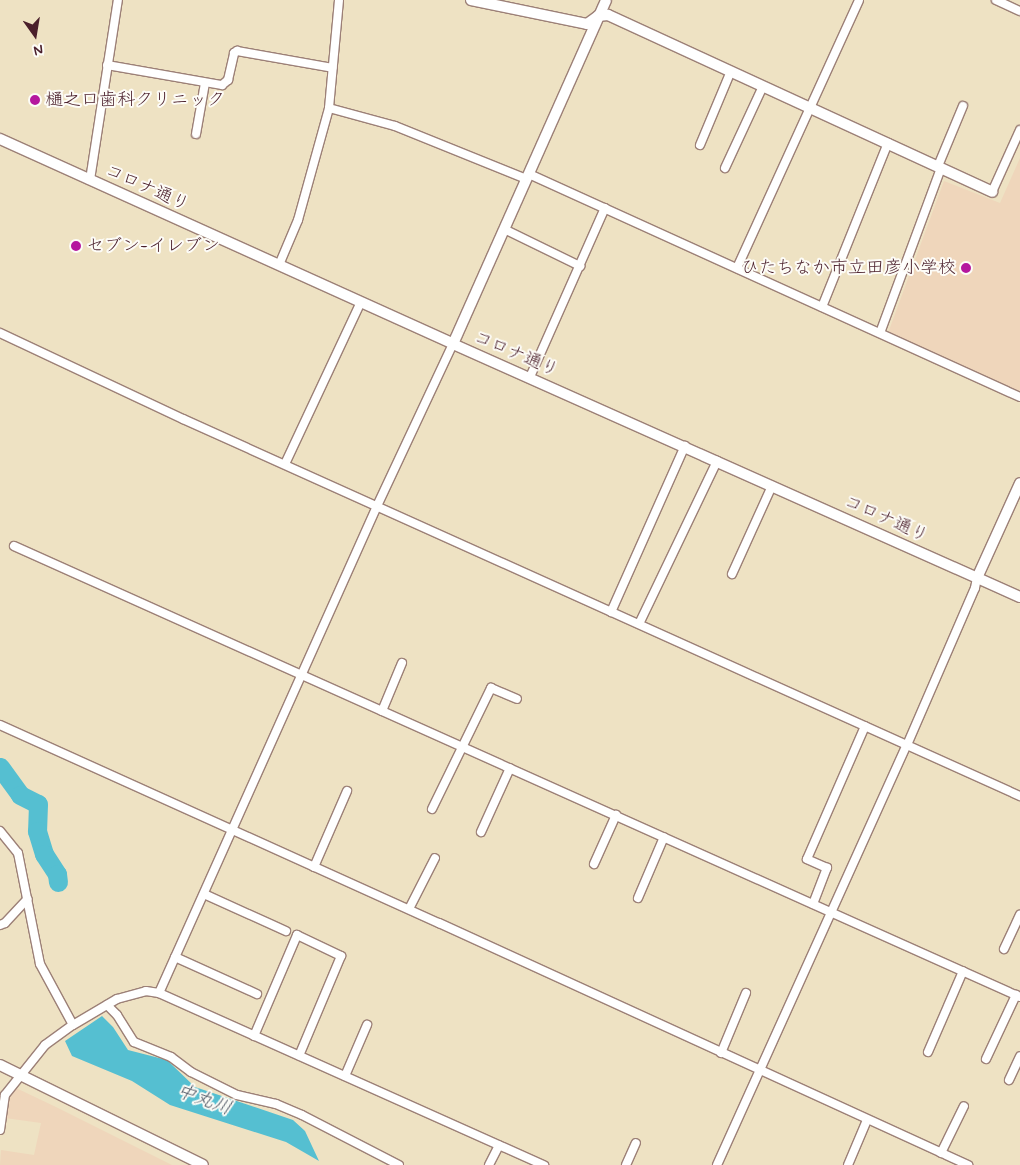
<!DOCTYPE html>
<meta charset="utf-8">
<style>
body{margin:0}
#map{position:relative;width:1020px;height:1165px;overflow:hidden;background:#eee2c3;font-family:Mynerve,"Klee One",sans-serif}
div>[style]{position:absolute}
.built>*{inset:0;background:#efd6bb}
.water>*{inset:0;background:#55bfd1}
.river>*{height:19px;margin:-9.5px;padding:0 9.5px;transform-origin:9.5px;border-radius:9.5px;background:#55bfd1}
.roads{filter:drop-shadow(1px 0 #9c8077) drop-shadow(-1px 0 #9c8077) drop-shadow(0 1px #9c8077) drop-shadow(0 -1px #9c8077)}
.minor>*{height:8px;margin:-4px;padding:0 4px;transform-origin:4px;border-radius:4px;background:#fff}
.tertiary>*{height:10px;margin:-5px;padding:0 5px;transform-origin:5px;border-radius:5px;background:#fff}
.dots>*{width:14px;height:14px;translate:-50% -50%;box-sizing:border-box;border:2px solid #fdfcf7;border-radius:50%}
span{translate:-50% -50%;white-space:nowrap;text-align:center;line-height:1.15;-webkit-text-stroke:4px #fdfcf7;paint-order:stroke}
.poi-label{font-size:18px;color:#4a1f2b}
.left{translate:0 -50%;text-align:left}
.right{translate:-100% -50%;text-align:right}
.street-label{font-size:18px;color:#4a1f2b}
.water-label{font-size:19px;color:#4e5765;font-style:italic}
.north{position:absolute;left:10px;top:10px;width:50px;height:50px;-webkit-text-stroke:4px #fdfcf7;paint-order:stroke;rotate:167deg;font-size:14px;font-weight:700;line-height:20px;text-align:center;color:#4a1f2b}
.north::after{content:'';display:block;margin:auto;width:18px;height:22px;background:#4a1f2b;clip-path:polygon(50% 0,100% 100%,50% 72%,0 100%)}
</style>
<div id="map">
<div class="built">
<i style="clip-path:polygon(1020px 158px,1020px 392px,888px 333px,944px 181px,1000px 203px)"></i>
<i style="clip-path:polygon(16px 1088px,58px 1108px,172px 1165px,0 1165px,1px 1150px,34px 1155px,41px 1123px,5px 1118px,8px 1098px)"></i>
</div>
<div class="water">
<i style="clip-path:polygon(102px 1016px,113px 1027px,128px 1050px,167px 1060px,195px 1087px,293px 1120px,305px 1131px,319px 1161px,286px 1142px,170px 1105px,132px 1081px,72px 1056px,65px 1041px)"></i>
</div>
<div class="river">
<i style="left:0;top:767px;width:34px;rotate:54deg"></i>
<i style="left:20px;top:795px;width:20px;rotate:27deg"></i>
<i style="left:38px;top:804px;width:27px;rotate:92deg"></i>
<i style="left:37px;top:831px;width:24px;rotate:73deg"></i>
<i style="left:44px;top:854px;width:24px;rotate:57deg"></i>
<i style="left:57px;top:874px;width:8px;rotate:83deg"></i>
</div>
<div class="roads">
<div class="minor">
<i style="left:996px;top:0;width:26px;rotate:25deg"></i>
<i style="left:107px;top:65px;width:117px;rotate:9.9deg"></i>
<i style="left:222px;top:85px;width:8px;rotate:-40deg"></i>
<i style="left:228px;top:80px;width:28px;rotate:-77deg"></i>
<i style="left:234px;top:53px;width:4px;rotate:-34deg"></i>
<i style="left:237px;top:51px;width:97px;rotate:10deg"></i>
<i style="left:329px;top:108px;width:68px;rotate:15.3deg"></i>
<i style="left:395px;top:126px;width:141px;rotate:22deg"></i>
<i style="left:196px;top:134px;width:52px;rotate:-80deg"></i>
<i style="left:700px;top:145px;width:80px;rotate:-67.3deg"></i>
<i style="left:938px;top:166px;width:65px;rotate:-67.4deg"></i>
<i style="left:725px;top:168px;width:90px;rotate:-65.1deg"></i>
<i style="left:529px;top:174px;width:539px;rotate:24.43deg"></i>
<i style="left:90px;top:180px;width:182px;rotate:-81.2deg"></i>
<i style="left:992px;top:192px;width:68px;rotate:-65.7deg"></i>
<i style="left:504px;top:229px;width:85px;rotate:26deg"></i>
<i style="left:279px;top:265px;width:49px;rotate:-67.1deg"></i>
<i style="left:298px;top:220px;width:116px;rotate:-74.5deg"></i>
<i style="left:329px;top:108px;width:108px;rotate:-84.7deg"></i>
<i style="left:737px;top:268px;width:294px;rotate:-65.5deg"></i>
<i style="left:822px;top:307px;width:177px;rotate:-68.1deg"></i>
<i style="left:0;top:333px;width:202px;rotate:25.2deg"></i>
<i style="left:183px;top:419px;width:918px;rotate:24.25deg"></i>
<i style="left:880px;top:333px;width:176px;rotate:-69.7deg"></i>
<i style="left:530px;top:377px;width:185px;rotate:-66.1deg"></i>
<i style="left:285px;top:464px;width:179px;rotate:-64.9deg"></i>
<i style="left:14px;top:546px;width:1102px;rotate:24.15deg"></i>
<i style="left:732px;top:574px;width:97px;rotate:-65.6deg"></i>
<i style="left:611px;top:612px;width:182px;rotate:-66deg"></i>
<i style="left:639px;top:624px;width:181px;rotate:-64.4deg"></i>
<i style="left:382px;top:711px;width:52px;rotate:-67.4deg"></i>
<i style="left:0;top:725px;width:482px;rotate:24.3deg"></i>
<i style="left:439px;top:923px;width:582px;rotate:24.58deg"></i>
<i style="left:432px;top:809px;width:135px;rotate:-64deg"></i>
<i style="left:491px;top:688px;width:28px;rotate:23deg"></i>
<i style="left:0;top:831px;width:28px;rotate:51deg"></i>
<i style="left:18px;top:853px;width:113px;rotate:78.8deg"></i>
<i style="left:40px;top:964px;width:69px;rotate:61.6deg"></i>
<i style="left:481px;top:832px;width:70px;rotate:-65.6deg"></i>
<i style="left:594px;top:864px;width:54px;rotate:-65.8deg"></i>
<i style="left:314px;top:867px;width:83px;rotate:-66.5deg"></i>
<i style="left:204px;top:894px;width:90px;rotate:24.3deg"></i>
<i style="left:638px;top:898px;width:66px;rotate:-66.9deg"></i>
<i style="left:813px;top:904px;width:39px;rotate:-69deg"></i>
<i style="left:827px;top:868px;width:22px;rotate:-156deg"></i>
<i style="left:807px;top:859px;width:145px;rotate:-66.4deg"></i>
<i style="left:409px;top:909px;width:57px;rotate:-63deg"></i>
<i style="left:0;top:925px;width:5px;rotate:-22deg"></i>
<i style="left:5px;top:923px;width:33px;rotate:-47deg"></i>
<i style="left:1004px;top:949px;width:38px;rotate:-65deg"></i>
<i style="left:175px;top:957px;width:90px;rotate:24.3deg"></i>
<i style="left:159px;top:993px;width:534px;rotate:-65.88deg"></i>
<i style="left:377px;top:506px;width:179px;rotate:-64.9deg"></i>
<i style="left:107px;top:1005px;width:14px;rotate:45deg"></i>
<i style="left:117px;top:1015px;width:32px;rotate:58deg"></i>
<i style="left:134px;top:1042px;width:40px;rotate:22deg"></i>
<i style="left:171px;top:1057px;width:25px;rotate:37deg"></i>
<i style="left:191px;top:1072px;width:51px;rotate:26.6deg"></i>
<i style="left:237px;top:1095px;width:40px;rotate:13deg"></i>
<i style="left:276px;top:1104px;width:28px;rotate:23deg"></i>
<i style="left:302px;top:1115px;width:109px;rotate:27.3deg"></i>
<i style="left:254px;top:1036px;width:110px;rotate:-66.9deg"></i>
<i style="left:297px;top:935px;width:49px;rotate:25.5deg"></i>
<i style="left:341px;top:956px;width:108px;rotate:112.8deg"></i>
<i style="left:928px;top:1052px;width:88px;rotate:-66.6deg"></i>
<i style="left:721px;top:1053px;width:65px;rotate:-67.4deg"></i>
<i style="left:986px;top:1059px;width:71px;rotate:-64.9deg"></i>
<i style="left:345px;top:1076px;width:56px;rotate:-66.7deg"></i>
<i style="left:1009px;top:1080px;width:26px;rotate:-65deg"></i>
<i style="left:0;top:1130px;width:35px;rotate:-82deg"></i>
<i style="left:5px;top:1095px;width:64px;rotate:-51.3deg"></i>
<i style="left:45px;top:1045px;width:34px;rotate:-36deg"></i>
<i style="left:73px;top:1025px;width:51px;rotate:-30.6deg"></i>
<i style="left:117px;top:999px;width:30px;rotate:-15deg"></i>
<i style="left:146px;top:991px;width:13px;rotate:9deg"></i>
<i style="left:159px;top:993px;width:422px;rotate:24.1deg"></i>
<i style="left:941px;top:1153px;width:52px;rotate:-63.9deg"></i>
<i style="left:489px;top:1165px;width:22px;rotate:-63deg"></i>
<i style="left:626px;top:1165px;width:24px;rotate:-66deg"></i>
<i style="left:717px;top:1165px;width:461px;rotate:-65.7deg"></i>
<i style="left:907px;top:745px;width:171px;rotate:-66.6deg"></i>
<i style="left:975px;top:588px;width:10px;rotate:-79deg"></i>
<i style="left:848px;top:1165px;width:49px;rotate:-67.1deg"></i>
</div>
<div class="tertiary">
<i style="left:471px;top:0;width:118px;rotate:11.7deg"></i>
<i style="left:587px;top:24px;width:14px;rotate:-36deg"></i>
<i style="left:598px;top:16px;width:10px;rotate:-6deg"></i>
<i style="left:608px;top:15px;width:423px;rotate:24.7deg"></i>
<i style="left:0;top:139px;width:497px;rotate:24.3deg"></i>
<i style="left:453px;top:344px;width:621px;rotate:24.05deg"></i>
<i style="left:453px;top:344px;width:376px;rotate:-66deg"></i>
<i style="left:977px;top:578px;width:104px;rotate:-65.6deg"></i>
<i style="left:0;top:1065px;width:226px;rotate:26.2deg"></i>
</div>
</div>
<div class="dots">
<i style="left:35px;top:100px;background:#b5179e"></i>
<i style="left:76px;top:246px;background:#b5179e"></i>
<i style="left:966px;top:268px;background:#b5179e"></i>
</div>
<div class="poi-label">
<span class="left" style="left:45px;top:100px">樋之口歯科クリニック</span>
<span class="left" style="left:86px;top:246px">セブン-イレブン</span>
<span class="right" style="left:956px;top:268px">ひたちなか市立田彦小学校</span>
</div>
<div class="street-label">
<span style="left:147px;top:188px;rotate:24deg">コロナ通り</span>
<span style="left:516px;top:354px;rotate:23deg">コロナ通り</span>
<span style="left:886px;top:519px;rotate:24deg">コロナ通り</span>
</div>
<div class="water-label">
<span style="left:204px;top:1100px;rotate:20deg">中丸川</span>
</div>
<div class="north">N</div>
</div>
